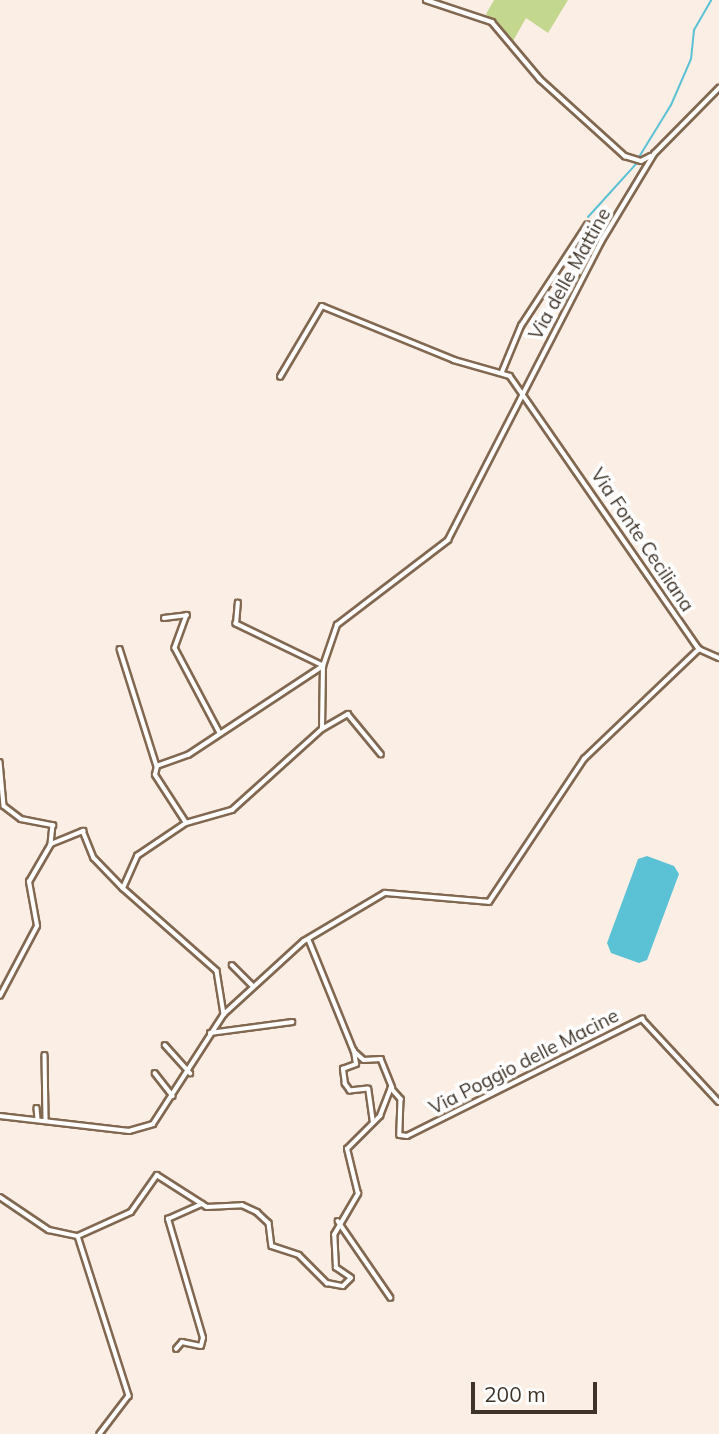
<!DOCTYPE html>
<style>
body{margin:0}
#map{position:relative;width:719px;height:1434px;overflow:hidden;background:#fbefe5;font-family:Mulish,sans-serif}
div>[style]{position:absolute}
.green>*{inset:0;background:#c4d78f}
.water>*{inset:0;background:#5bc1d4}
.stream>*{height:2px;margin:-1px;padding:0 1px;transform-origin:1px;border-radius:1px;background:#5bc1d4}
.roads{filter:drop-shadow(2px 0 #826850) drop-shadow(-2px 0 #826850) drop-shadow(0 2px #826850) drop-shadow(0 -2px #826850)}
.street>*{height:3.5px;margin:-1.75px;padding:0 1.75px;transform-origin:1.75px;border-radius:1.75px;background:#fff}
span{translate:-50% -50%;white-space:nowrap;text-align:center;line-height:1.15;-webkit-text-stroke:7px #fff;paint-order:stroke}
.street-label{font-size:19px;color:#3e3328}
.scale{position:absolute;left:471px;top:1382px;width:126px;height:32px;box-sizing:border-box;border:4px solid #3e3328;border-top:0;padding-left:9px;font-size:21px;line-height:24px;white-space:nowrap;color:#3e3328;-webkit-text-stroke:5px #fff;paint-order:stroke}
</style>
<div id="map">
<div class="green">
<i style="clip-path:polygon(494px 0,568px 0,548px 33px,526px 18px,513px 41px,486px 14px)"></i>
</div>
<div class="water">
<i style="clip-path:polygon(647px 856px,674px 866px,679px 874px,647px 960px,639px 963px,611px 953px,607px 943px,638px 859px)"></i>
</div>
<div class="stream">
<i style="left:639px;top:157px;width:61px;rotate:-58.4deg"></i>
<i style="left:671px;top:105px;width:50px;rotate:-66.5deg"></i>
<i style="left:691px;top:59px;width:29px;rotate:-84deg"></i>
<i style="left:694px;top:30px;width:34px;rotate:-60deg"></i>
<i style="left:588px;top:217px;width:72px;rotate:-47.8deg"></i>
</div>
<div class="roads">
<div class="street">
<i style="left:426px;top:0;width:70px;rotate:18.4deg"></i>
<i style="left:492px;top:22px;width:75px;rotate:49.9deg"></i>
<i style="left:540px;top:79px;width:115px;rotate:42.2deg"></i>
<i style="left:625px;top:156px;width:17px;rotate:17deg"></i>
<i style="left:641px;top:161px;width:11px;rotate:-27deg"></i>
<i style="left:502px;top:372px;width:50px;rotate:-67.6deg"></i>
<i style="left:521px;top:326px;width:121px;rotate:-56.8deg"></i>
<i style="left:280px;top:377px;width:82px;rotate:-59.4deg"></i>
<i style="left:322px;top:306px;width:143px;rotate:22.2deg"></i>
<i style="left:454px;top:360px;width:58px;rotate:15.9deg"></i>
<i style="left:510px;top:376px;width:332px;rotate:55.3deg"></i>
<i style="left:164px;top:618px;width:23px;rotate:-7deg"></i>
<i style="left:187px;top:615px;width:35px;rotate:110deg"></i>
<i style="left:175px;top:648px;width:96px;rotate:62.1deg"></i>
<i style="left:120px;top:649px;width:123px;rotate:72.5deg"></i>
<i style="left:699px;top:649px;width:22px;rotate:24deg"></i>
<i style="left:322px;top:729px;width:30px;rotate:-30deg"></i>
<i style="left:348px;top:714px;width:52px;rotate:50.5deg"></i>
<i style="left:0;top:762px;width:44px;rotate:84.8deg"></i>
<i style="left:4px;top:806px;width:21px;rotate:37deg"></i>
<i style="left:21px;top:819px;width:33px;rotate:11deg"></i>
<i style="left:53px;top:825px;width:19px;rotate:96deg"></i>
<i style="left:186px;top:823px;width:57px;rotate:-122.9deg"></i>
<i style="left:155px;top:775px;width:9px;rotate:-77deg"></i>
<i style="left:157px;top:766px;width:33px;rotate:-20deg"></i>
<i style="left:188px;top:755px;width:162px;rotate:-33.4deg"></i>
<i style="left:323px;top:666px;width:97px;rotate:-154.2deg"></i>
<i style="left:236px;top:624px;width:21px;rotate:-85deg"></i>
<i style="left:123px;top:888px;width:125px;rotate:41.4deg"></i>
<i style="left:217px;top:971px;width:44px;rotate:80.8deg"></i>
<i style="left:309px;top:940px;width:120px;rotate:67.9deg"></i>
<i style="left:232px;top:965px;width:30px;rotate:45deg"></i>
<i style="left:0;top:996px;width:79px;rotate:-62.1deg"></i>
<i style="left:37px;top:926px;width:45px;rotate:-100.3deg"></i>
<i style="left:29px;top:882px;width:44px;rotate:-59.9deg"></i>
<i style="left:51px;top:844px;width:35px;rotate:-22deg"></i>
<i style="left:83px;top:831px;width:29px;rotate:68deg"></i>
<i style="left:94px;top:858px;width:42px;rotate:46deg"></i>
<i style="left:123px;top:888px;width:35px;rotate:-66deg"></i>
<i style="left:137px;top:856px;width:59px;rotate:-34deg"></i>
<i style="left:186px;top:823px;width:48px;rotate:-15.8deg"></i>
<i style="left:232px;top:810px;width:121px;rotate:-42deg"></i>
<i style="left:322px;top:729px;width:63px;rotate:-89.1deg"></i>
<i style="left:323px;top:666px;width:43px;rotate:-71.1deg"></i>
<i style="left:337px;top:625px;width:140px;rotate:-37.4deg"></i>
<i style="left:448px;top:540px;width:335px;rotate:-62.8deg"></i>
<i style="left:601px;top:242px;width:103px;rotate:-58.9deg"></i>
<i style="left:654px;top:154px;width:93px;rotate:-45.4deg"></i>
<i style="left:210px;top:1033px;width:83px;rotate:-7.6deg"></i>
<i style="left:165px;top:1045px;width:38px;rotate:48deg"></i>
<i style="left:45px;top:1055px;width:66px;rotate:89.1deg"></i>
<i style="left:155px;top:1073px;width:29px;rotate:52deg"></i>
<i style="left:37px;top:1108px;width:12px;rotate:85deg"></i>
<i style="left:0;top:1116px;width:130px;rotate:6.6deg"></i>
<i style="left:129px;top:1131px;width:25px;rotate:-16deg"></i>
<i style="left:153px;top:1124px;width:131px;rotate:-57.2deg"></i>
<i style="left:224px;top:1014px;width:108px;rotate:-42.4deg"></i>
<i style="left:304px;top:941px;width:94px;rotate:-30.7deg"></i>
<i style="left:385px;top:893px;width:104px;rotate:4.9deg"></i>
<i style="left:489px;top:902px;width:172px;rotate:-56.4deg"></i>
<i style="left:584px;top:759px;width:159px;rotate:-43.7deg"></i>
<i style="left:373px;top:1123px;width:34px;rotate:-98deg"></i>
<i style="left:368px;top:1089px;width:18px;rotate:174deg"></i>
<i style="left:350px;top:1091px;width:9px;rotate:-126deg"></i>
<i style="left:345px;top:1084px;width:15px;rotate:-98deg"></i>
<i style="left:343px;top:1069px;width:14px;rotate:-21deg"></i>
<i style="left:356px;top:1064px;width:13px;rotate:-99deg"></i>
<i style="left:354px;top:1051px;width:13px;rotate:42deg"></i>
<i style="left:364px;top:1060px;width:17px;rotate:-3deg"></i>
<i style="left:381px;top:1059px;width:31px;rotate:68deg"></i>
<i style="left:0;top:1197px;width:59px;rotate:34deg"></i>
<i style="left:49px;top:1230px;width:30px;rotate:12deg"></i>
<i style="left:78px;top:1236px;width:58px;rotate:-24.4deg"></i>
<i style="left:131px;top:1212px;width:45px;rotate:-54.9deg"></i>
<i style="left:157px;top:1175px;width:59px;rotate:32.6deg"></i>
<i style="left:207px;top:1207px;width:35px;rotate:-3deg"></i>
<i style="left:242px;top:1205px;width:17px;rotate:25deg"></i>
<i style="left:257px;top:1212px;width:16px;rotate:43deg"></i>
<i style="left:269px;top:1223px;width:23px;rotate:83deg"></i>
<i style="left:272px;top:1246px;width:28px;rotate:18deg"></i>
<i style="left:299px;top:1255px;width:40px;rotate:45deg"></i>
<i style="left:327px;top:1283px;width:16px;rotate:11deg"></i>
<i style="left:343px;top:1286px;width:11px;rotate:-45deg"></i>
<i style="left:351px;top:1278px;width:18px;rotate:-146deg"></i>
<i style="left:336px;top:1268px;width:33px;rotate:-93deg"></i>
<i style="left:334px;top:1235px;width:48px;rotate:-59.7deg"></i>
<i style="left:358px;top:1194px;width:46px;rotate:-103.7deg"></i>
<i style="left:347px;top:1149px;width:47px;rotate:-45deg"></i>
<i style="left:380px;top:1116px;width:30px;rotate:-69deg"></i>
<i style="left:391px;top:1088px;width:15px;rotate:48deg"></i>
<i style="left:401px;top:1099px;width:36px;rotate:92deg"></i>
<i style="left:400px;top:1135px;width:7px;rotate:8deg"></i>
<i style="left:407px;top:1136px;width:263px;rotate:-26.5deg"></i>
<i style="left:642px;top:1019px;width:113px;rotate:47.1deg"></i>
<i style="left:338px;top:1221px;width:93px;rotate:55.5deg"></i>
<i style="left:78px;top:1236px;width:168px;rotate:72.3deg"></i>
<i style="left:129px;top:1396px;width:48px;rotate:127.3deg"></i>
<i style="left:176px;top:1349px;width:9px;rotate:-49deg"></i>
<i style="left:182px;top:1342px;width:19px;rotate:12deg"></i>
<i style="left:201px;top:1346px;width:8px;rotate:-76deg"></i>
<i style="left:203px;top:1338px;width:124px;rotate:-106.4deg"></i>
<i style="left:168px;top:1219px;width:37px;rotate:-24deg"></i>
</div>
</div>
<div class="street-label">
<span style="left:570px;top:274px;rotate:-61deg">Via delle Mattine</span>
<span style="left:642px;top:540px;rotate:56deg">Via Fonte Ceciliana</span>
<span style="left:524px;top:1062px;rotate:-27deg">Via Poggio delle Macine</span>
</div>
<div class="scale">200 m</div>
</div>
